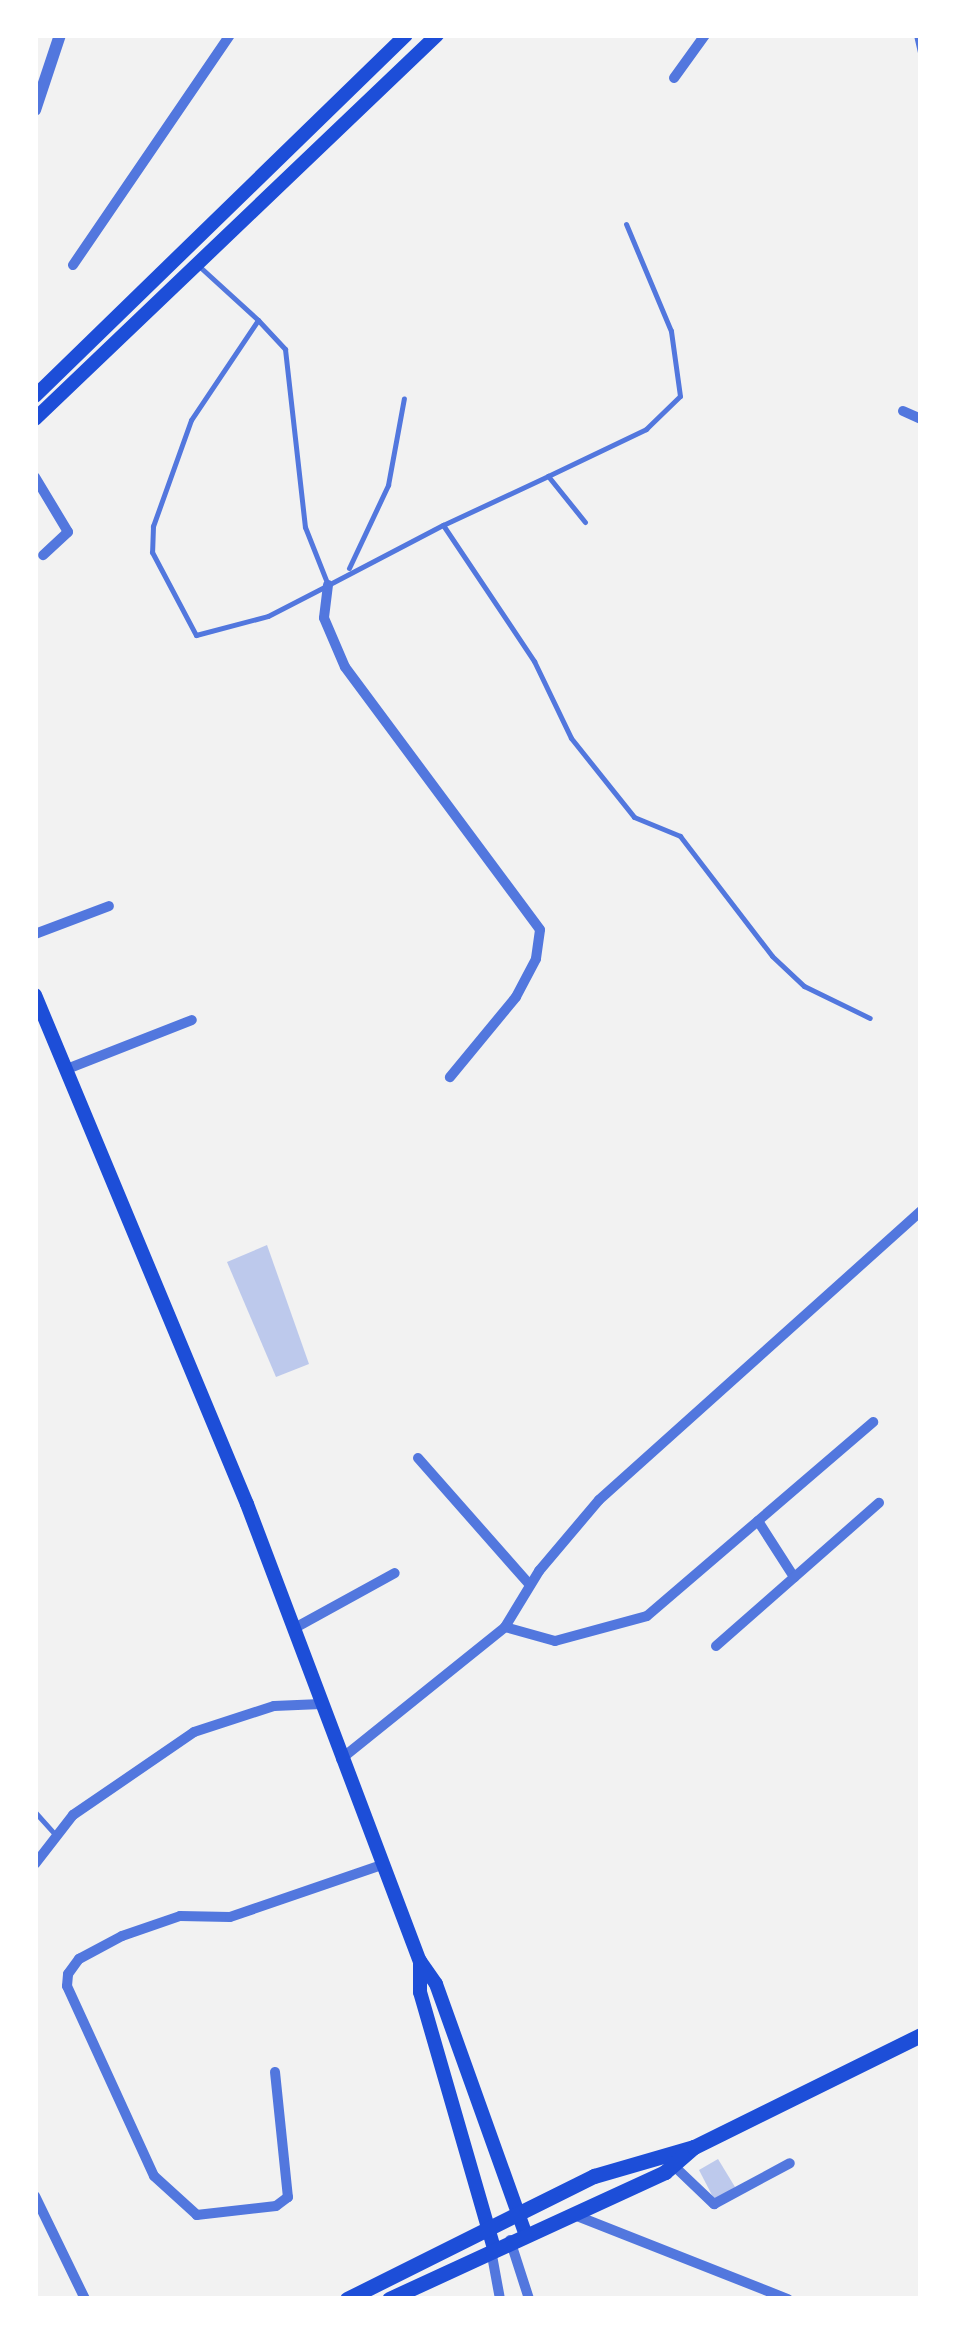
<!DOCTYPE html>
<style>
body{margin:0}
#map{position:relative;width:956px;height:2334px;overflow:hidden;background:#f2f2f2;font-family:"Roboto Condensed",sans-serif}
div>[style]{position:absolute}
.building>*{inset:0;background:#bdc9ec}
.service>*{height:5px;margin:-2.5px;padding:0 2.5px;transform-origin:2.5px;border-radius:2.5px;background:#5277de}
.minor>*{height:10px;margin:-5px;padding:0 5px;transform-origin:5px;border-radius:5px;background:#5277de}
.tertiary>*{height:12px;margin:-6px;padding:0 6px;transform-origin:6px;border-radius:6px;background:#5277de}
.secondary>*{height:14px;margin:-7px;padding:0 7px;transform-origin:7px;border-radius:7px;background:#1d4ed8}
.primary>*{height:15px;margin:-7.5px;padding:0 7.5px;transform-origin:7.5px;border-radius:7.5px;background:#1d4ed8}
span{translate:-50% -50%;white-space:nowrap;text-align:center;line-height:1.15;-webkit-text-stroke:10px #fff;paint-order:stroke}
.frame{position:absolute;inset:0;border:38px solid #fff;pointer-events:none}
</style>
<div id="map">
<div class="building">
<i style="clip-path:polygon(267px 1245px,309px 1364px,276px 1377px,227px 1262px)"></i>
<i style="clip-path:polygon(718px 2159px,735px 2187px,715px 2201px,699px 2170px)"></i>
</div>
<div class="service">
<i style="left:916px;top:35px;width:22px;rotate:77deg"></i>
<i style="left:200px;top:267px;width:79px;rotate:42.4deg"></i>
<i style="left:258px;top:320px;width:120px;rotate:123.8deg"></i>
<i style="left:191px;top:420px;width:113px;rotate:109.7deg"></i>
<i style="left:153px;top:526px;width:26px;rotate:92deg"></i>
<i style="left:152px;top:552px;width:94px;rotate:62.1deg"></i>
<i style="left:196px;top:635px;width:74px;rotate:-14.8deg"></i>
<i style="left:268px;top:616px;width:65px;rotate:-27.3deg"></i>
<i style="left:258px;top:320px;width:40px;rotate:47deg"></i>
<i style="left:285px;top:349px;width:179px;rotate:83.6deg"></i>
<i style="left:305px;top:527px;width:62px;rotate:68.4deg"></i>
<i style="left:328px;top:585px;width:130px;rotate:-27.6deg"></i>
<i style="left:443px;top:525px;width:164px;rotate:56.2deg"></i>
<i style="left:534px;top:661px;width:85px;rotate:64.3deg"></i>
<i style="left:571px;top:738px;width:101px;rotate:51.4deg"></i>
<i style="left:634px;top:817px;width:50px;rotate:22.4deg"></i>
<i style="left:680px;top:836px;width:151px;rotate:52.5deg"></i>
<i style="left:772px;top:956px;width:44px;rotate:43.2deg"></i>
<i style="left:804px;top:986px;width:73px;rotate:25.9deg"></i>
<i style="left:548px;top:476px;width:109px;rotate:-25.6deg"></i>
<i style="left:646px;top:429px;width:47px;rotate:-44.1deg"></i>
<i style="left:680px;top:396px;width:66px;rotate:-97.9deg"></i>
<i style="left:671px;top:331px;width:116px;rotate:-112.8deg"></i>
<i style="left:443px;top:525px;width:116px;rotate:-25deg"></i>
<i style="left:548px;top:476px;width:59px;rotate:51.2deg"></i>
<i style="left:349px;top:568px;width:92px;rotate:-64.8deg"></i>
<i style="left:388px;top:485px;width:88px;rotate:-79.6deg"></i>
<i style="left:35px;top:1812px;width:27px;rotate:48deg"></i>
</div>
<div class="minor">
<i style="left:674px;top:78px;width:53px;rotate:-54.2deg"></i>
<i style="left:73px;top:265px;width:278px;rotate:-55.7deg"></i>
<i style="left:903px;top:411px;width:20px;rotate:24deg"></i>
<i style="left:35px;top:477px;width:64px;rotate:59deg"></i>
<i style="left:68px;top:532px;width:34px;rotate:137deg"></i>
<i style="left:328px;top:585px;width:33px;rotate:97deg"></i>
<i style="left:324px;top:618px;width:53px;rotate:66.8deg"></i>
<i style="left:345px;top:667px;width:327px;rotate:53.4deg"></i>
<i style="left:540px;top:930px;width:29px;rotate:98deg"></i>
<i style="left:536px;top:959px;width:43px;rotate:117.8deg"></i>
<i style="left:516px;top:997px;width:104px;rotate:129.5deg"></i>
<i style="left:35px;top:934px;width:79px;rotate:-20.7deg"></i>
<i style="left:67px;top:1069px;width:134px;rotate:-21.4deg"></i>
<i style="left:418px;top:1458px;width:169px;rotate:48.6deg"></i>
<i style="left:758px;top:1521px;width:67px;rotate:57.3deg"></i>
<i style="left:505px;top:1627px;width:52px;rotate:15.6deg"></i>
<i style="left:555px;top:1641px;width:95px;rotate:-15.2deg"></i>
<i style="left:647px;top:1616px;width:298px;rotate:-40.6deg"></i>
<i style="left:293px;top:1629px;width:116px;rotate:-28.8deg"></i>
<i style="left:716px;top:1646px;width:217px;rotate:-41.3deg"></i>
<i style="left:341px;top:1759px;width:211px;rotate:-38.8deg"></i>
<i style="left:505px;top:1627px;width:66px;rotate:-58.7deg"></i>
<i style="left:539px;top:1571px;width:93px;rotate:-49.8deg"></i>
<i style="left:599px;top:1500px;width:433px;rotate:-41.9deg"></i>
<i style="left:35px;top:1864px;width:62px;rotate:-52.2deg"></i>
<i style="left:73px;top:1815px;width:147px;rotate:-34.4deg"></i>
<i style="left:194px;top:1732px;width:84px;rotate:-18deg"></i>
<i style="left:274px;top:1706px;width:47px;rotate:-2.4deg"></i>
<i style="left:275px;top:2072px;width:126px;rotate:84.1deg"></i>
<i style="left:288px;top:2197px;width:15px;rotate:143deg"></i>
<i style="left:276px;top:2206px;width:80px;rotate:173.5deg"></i>
<i style="left:197px;top:2215px;width:58px;rotate:-137.8deg"></i>
<i style="left:154px;top:2176px;width:209px;rotate:-114.6deg"></i>
<i style="left:67px;top:1986px;width:12px;rotate:-85deg"></i>
<i style="left:68px;top:1974px;width:19px;rotate:-54deg"></i>
<i style="left:79px;top:1959px;width:49px;rotate:-28.1deg"></i>
<i style="left:122px;top:1936px;width:61px;rotate:-19deg"></i>
<i style="left:180px;top:1916px;width:50px;rotate:1.1deg"></i>
<i style="left:230px;top:1917px;width:161px;rotate:-18.9deg"></i>
<i style="left:673px;top:2165px;width:57px;rotate:43.6deg"></i>
<i style="left:714px;top:2204px;width:86px;rotate:-28.3deg"></i>
<i style="left:35px;top:2196px;width:114px;rotate:64.1deg"></i>
<i style="left:572px;top:2214px;width:232px;rotate:21.5deg"></i>
<i style="left:510px;top:2240px;width:62px;rotate:72.1deg"></i>
<i style="left:491px;top:2250px;width:50px;rotate:79.6deg"></i>
</div>
<div class="tertiary">
<i style="left:35px;top:110px;width:79px;rotate:-71.6deg"></i>
</div>
<div class="secondary">
<i style="left:35px;top:396px;width:518px;rotate:-44.22deg"></i>
<i style="left:35px;top:419px;width:556px;rotate:-43.69deg"></i>
<i style="left:35px;top:995px;width:551px;rotate:67.39deg"></i>
<i style="left:247px;top:1504px;width:489px;rotate:69.3deg"></i>
<i style="left:420px;top:1961px;width:28px;rotate:55deg"></i>
<i style="left:436px;top:1984px;width:264px;rotate:70.3deg"></i>
<i style="left:420px;top:1961px;width:31px;rotate:90deg"></i>
<i style="left:420px;top:1992px;width:267px;rotate:73.9deg"></i>
</div>
<div class="primary">
<i style="left:347px;top:2299px;width:276px;rotate:-26.5deg"></i>
<i style="left:594px;top:2176px;width:104px;rotate:-16.2deg"></i>
<i style="left:389px;top:2299px;width:304px;rotate:-24.7deg"></i>
<i style="left:665px;top:2172px;width:38px;rotate:-41deg"></i>
<i style="left:694px;top:2147px;width:253px;rotate:-26.3deg"></i>
</div>
<div class="frame"></div>
</div>
